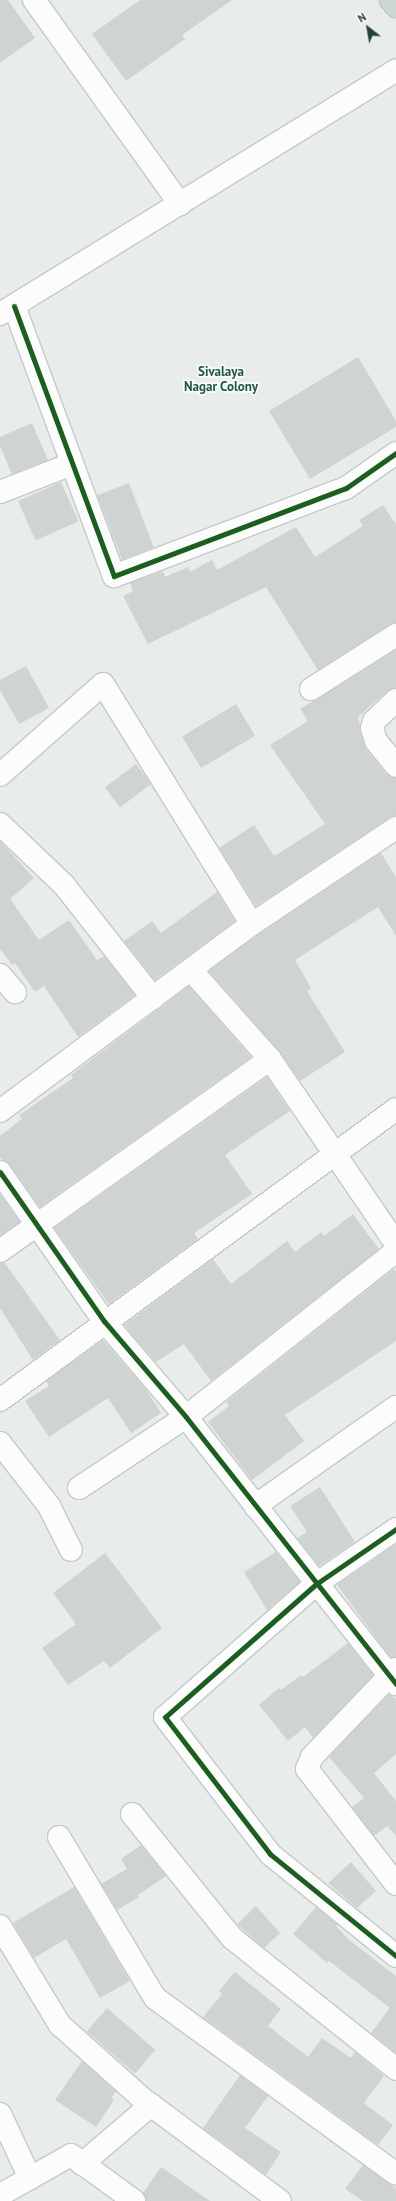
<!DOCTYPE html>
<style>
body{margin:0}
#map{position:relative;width:396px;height:2201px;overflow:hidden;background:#e8edeb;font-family:"PT Sans",sans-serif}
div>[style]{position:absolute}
.building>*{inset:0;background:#cfd4d2;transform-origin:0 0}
.roads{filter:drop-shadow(1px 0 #c5cac8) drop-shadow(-1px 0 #c5cac8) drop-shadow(0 1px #c5cac8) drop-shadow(0 -1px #c5cac8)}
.minor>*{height:22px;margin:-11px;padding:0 11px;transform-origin:11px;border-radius:11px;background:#fcfcfc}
.major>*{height:22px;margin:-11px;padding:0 11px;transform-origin:11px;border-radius:11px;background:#cfd7d5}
.cycleway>*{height:5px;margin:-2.5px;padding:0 2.5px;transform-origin:2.5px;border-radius:2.5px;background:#1b5e20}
span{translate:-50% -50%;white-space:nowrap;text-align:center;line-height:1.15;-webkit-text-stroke:3.5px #f7fbf9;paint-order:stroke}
.neighbourhood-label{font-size:13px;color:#1f5548;font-weight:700}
.north{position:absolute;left:348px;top:8px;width:40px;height:40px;-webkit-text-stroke:3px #f7fbf9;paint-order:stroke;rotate:329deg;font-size:11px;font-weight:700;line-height:16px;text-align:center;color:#24423a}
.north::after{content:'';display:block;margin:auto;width:14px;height:18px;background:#24423a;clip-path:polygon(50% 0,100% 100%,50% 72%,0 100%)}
</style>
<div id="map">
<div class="building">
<i style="clip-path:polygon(0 0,8px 0,35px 38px,0 63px)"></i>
<i style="clip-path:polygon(140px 0,232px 0,182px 35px,185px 39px,126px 81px,92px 34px)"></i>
<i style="clip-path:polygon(358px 357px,396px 421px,396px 427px,310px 479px,269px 411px)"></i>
<i style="clip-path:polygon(32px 423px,48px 460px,12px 474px,0 446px,0 437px)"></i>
<i style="left:61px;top:482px;width:43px;height:47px;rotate:66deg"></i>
<i style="left:129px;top:483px;width:69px;height:34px;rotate:69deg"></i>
<i style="clip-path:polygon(383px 505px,396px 524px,396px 623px,318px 670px,266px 587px,148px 644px,123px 596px,133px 591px,130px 583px,163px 571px,165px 577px,188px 567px,190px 572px,212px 560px,217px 570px,296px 527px,315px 557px,363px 526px,359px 520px)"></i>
<i style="clip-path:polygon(396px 650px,396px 688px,387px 691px,358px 717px,366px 749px,386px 774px,396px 778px,396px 816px,389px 818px,256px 906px,219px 848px,254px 825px,274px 856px,325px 824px,270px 745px,308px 721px,300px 709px)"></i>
<i style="clip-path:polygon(26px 666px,49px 708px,19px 724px,0 690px,0 680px)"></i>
<i style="left:236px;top:704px;width:37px;height:63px;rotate:59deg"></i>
<i style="left:136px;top:764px;width:25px;height:39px;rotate:53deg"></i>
<i style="clip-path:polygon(0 841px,34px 878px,10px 899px,39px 940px,69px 920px,97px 960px,104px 956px,135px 995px,78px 1037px,44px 986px,35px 992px,15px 963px,12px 965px,0 949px)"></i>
<i style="clip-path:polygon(381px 853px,396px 877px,396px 936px,378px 907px,295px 960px,311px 988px,307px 991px,345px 1052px,300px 1081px,279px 1051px,209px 971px,259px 934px)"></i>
<i style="clip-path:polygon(217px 892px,235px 921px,155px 980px,124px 941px,152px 921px,161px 933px)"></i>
<i style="clip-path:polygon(189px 986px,251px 1057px,40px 1207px,10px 1165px,0 1158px,0 1136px,22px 1119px,19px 1115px,73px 1078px,71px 1075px)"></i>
<i style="clip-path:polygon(267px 1077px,290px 1111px,225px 1155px,252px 1194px,194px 1233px,198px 1239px,109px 1304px,54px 1228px)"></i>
<i style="clip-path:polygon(0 1194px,20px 1222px,0 1236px)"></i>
<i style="clip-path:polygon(353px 1214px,379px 1249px,211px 1381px,184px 1344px,156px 1362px,124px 1325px,213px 1259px,231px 1284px,287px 1241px,295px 1252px,321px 1232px,324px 1236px)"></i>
<i style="clip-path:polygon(4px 1262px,60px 1340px,33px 1360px,0 1308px,0 1263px)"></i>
<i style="clip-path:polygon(394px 1269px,396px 1272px,396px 1341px,285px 1415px,304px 1441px,252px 1480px,208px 1422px,229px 1406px,226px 1402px)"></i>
<i style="clip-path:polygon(103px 1340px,145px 1388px,161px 1413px,131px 1433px,108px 1398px,49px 1437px,25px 1401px,49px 1386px,46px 1381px)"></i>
<i style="clip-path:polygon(320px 1487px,355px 1542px,319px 1566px,297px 1538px,307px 1532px,290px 1506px)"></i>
<i style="clip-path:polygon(396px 1544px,396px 1657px,391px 1658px,337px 1585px)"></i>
<i style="clip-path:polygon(276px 1552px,300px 1582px,267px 1610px,244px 1572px)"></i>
<i style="clip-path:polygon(105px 1553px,162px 1628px,110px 1668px,104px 1661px,68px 1685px,42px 1648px,76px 1624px,53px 1593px)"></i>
<i style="clip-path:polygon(348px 1643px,373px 1675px,313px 1738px,305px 1727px,288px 1741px,259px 1705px,279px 1688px,281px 1690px,301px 1675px,303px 1677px)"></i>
<i style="clip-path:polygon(389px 1694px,396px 1699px,396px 1754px,374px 1773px,396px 1801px,396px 1836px,387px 1826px,374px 1836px,352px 1807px,364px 1798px,329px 1757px)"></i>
<i style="clip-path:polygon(141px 1845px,166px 1876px,138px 1895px,139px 1897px,117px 1910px,101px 1884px,127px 1869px,121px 1859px)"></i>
<i style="clip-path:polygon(351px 1862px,376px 1891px,357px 1908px,328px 1883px)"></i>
<i style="clip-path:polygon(74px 1887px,130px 1981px,100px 1998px,66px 1939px,34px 1958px,13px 1923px)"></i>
<i style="clip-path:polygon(256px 1906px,280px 1933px,264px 1948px,237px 1924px)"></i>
<i style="clip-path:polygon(316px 1907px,338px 1925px,336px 1926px,348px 1939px,396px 1976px,396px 2053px,371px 2033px,390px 2008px,329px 1961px,327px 1963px,293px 1934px)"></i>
<i style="clip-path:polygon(235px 1972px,281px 2009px,268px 2026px,308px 2057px,322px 2038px,351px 2058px,355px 2052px,384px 2076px,364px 2103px,393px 2125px,378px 2145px,203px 2017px,222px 1994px,219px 1991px)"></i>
<i style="left:107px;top:2008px;width:64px;height:31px;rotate:41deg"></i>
<i style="clip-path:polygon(82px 2061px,116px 2092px,111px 2098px,114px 2100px,96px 2127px,55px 2100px)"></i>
<i style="clip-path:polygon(240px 2075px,268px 2096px,245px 2128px,281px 2152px,266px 2175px,203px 2128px)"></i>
<i style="clip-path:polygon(363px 2165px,396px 2188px,396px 2201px,363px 2201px,345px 2189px)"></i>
<i style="clip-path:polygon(161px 2167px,210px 2201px,146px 2201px,143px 2193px)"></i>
</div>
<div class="roads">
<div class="minor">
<i style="left:34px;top:0;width:251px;rotate:54.4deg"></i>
<i style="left:14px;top:306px;width:288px;rotate:69.7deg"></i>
<i style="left:114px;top:576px;width:248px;rotate:-20.8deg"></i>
<i style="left:346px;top:488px;width:61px;rotate:-35deg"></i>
<i style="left:0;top:314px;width:465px;rotate:-31.6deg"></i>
<i style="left:0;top:492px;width:77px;rotate:-21.3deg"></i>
<i style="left:311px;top:689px;width:101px;rotate:-32.4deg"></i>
<i style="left:396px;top:700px;width:30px;rotate:136deg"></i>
<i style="left:374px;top:721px;width:7px;rotate:106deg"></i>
<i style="left:372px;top:728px;width:14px;rotate:73deg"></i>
<i style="left:376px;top:741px;width:32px;rotate:51deg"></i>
<i style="left:0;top:775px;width:137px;rotate:-41.5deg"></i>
<i style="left:103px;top:684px;width:282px;rotate:58.2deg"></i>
<i style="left:0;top:824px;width:88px;rotate:43.6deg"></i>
<i style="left:64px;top:885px;width:144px;rotate:51.8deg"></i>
<i style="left:191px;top:970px;width:119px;rotate:48.4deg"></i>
<i style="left:270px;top:1059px;width:224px;rotate:55.7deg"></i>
<i style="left:0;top:975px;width:23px;rotate:49deg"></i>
<i style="left:0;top:1111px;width:314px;rotate:-36.6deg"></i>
<i style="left:252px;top:924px;width:173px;rotate:-33.7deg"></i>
<i style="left:0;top:1172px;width:182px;rotate:55.1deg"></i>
<i style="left:104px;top:1321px;width:126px;rotate:49.5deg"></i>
<i style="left:186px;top:1417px;width:340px;rotate:51.8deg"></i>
<i style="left:0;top:1251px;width:331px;rotate:-35.4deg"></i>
<i style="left:0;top:1400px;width:491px;rotate:-36.3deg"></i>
<i style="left:0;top:1443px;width:80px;rotate:52.1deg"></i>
<i style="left:49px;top:1506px;width:49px;rotate:63.4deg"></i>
<i style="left:79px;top:1488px;width:128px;rotate:-33.6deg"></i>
<i style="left:186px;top:1417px;width:268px;rotate:-38.3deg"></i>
<i style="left:255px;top:1506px;width:172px;rotate:-35.1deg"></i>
<i style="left:396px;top:1529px;width:97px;rotate:145.5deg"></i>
<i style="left:316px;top:1584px;width:201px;rotate:138.6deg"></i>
<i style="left:165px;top:1717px;width:173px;rotate:52.5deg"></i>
<i style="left:270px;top:1854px;width:162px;rotate:39deg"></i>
<i style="left:396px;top:1669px;width:122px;rotate:133.7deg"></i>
<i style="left:312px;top:1757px;width:13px;rotate:113deg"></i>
<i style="left:307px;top:1769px;width:145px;rotate:52.3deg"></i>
<i style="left:132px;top:1814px;width:159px;rotate:51.1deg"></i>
<i style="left:232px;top:1938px;width:210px;rotate:38.6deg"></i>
<i style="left:59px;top:1837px;width:187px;rotate:59.2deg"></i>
<i style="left:155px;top:1998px;width:298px;rotate:36.1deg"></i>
<i style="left:0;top:1926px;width:116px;rotate:58.8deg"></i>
<i style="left:60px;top:2025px;width:113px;rotate:41.8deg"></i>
<i style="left:144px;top:2100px;width:169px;rotate:36.6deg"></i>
<i style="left:0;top:2114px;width:71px;rotate:64.9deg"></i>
<i style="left:82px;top:2164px;width:91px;rotate:-40.5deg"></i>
<i style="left:0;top:2195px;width:81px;rotate:-29.4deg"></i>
<i style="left:71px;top:2155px;width:78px;rotate:36.1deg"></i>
</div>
<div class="major">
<i style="left:391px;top:0;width:8px;rotate:50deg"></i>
</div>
</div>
<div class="cycleway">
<i style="left:14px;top:306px;width:288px;rotate:69.7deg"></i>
<i style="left:114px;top:576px;width:248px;rotate:-20.8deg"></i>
<i style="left:346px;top:488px;width:61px;rotate:-35deg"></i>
<i style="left:0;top:1172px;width:182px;rotate:55.1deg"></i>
<i style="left:104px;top:1321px;width:126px;rotate:49.5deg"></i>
<i style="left:186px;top:1417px;width:340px;rotate:51.8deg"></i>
<i style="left:396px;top:1529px;width:97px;rotate:145.5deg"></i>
<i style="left:316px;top:1584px;width:201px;rotate:138.6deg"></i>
<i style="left:165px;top:1717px;width:173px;rotate:52.5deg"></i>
<i style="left:270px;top:1854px;width:162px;rotate:39deg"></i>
</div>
<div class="neighbourhood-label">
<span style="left:221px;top:380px">Sivalaya<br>Nagar Colony</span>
</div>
<div class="north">N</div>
</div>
